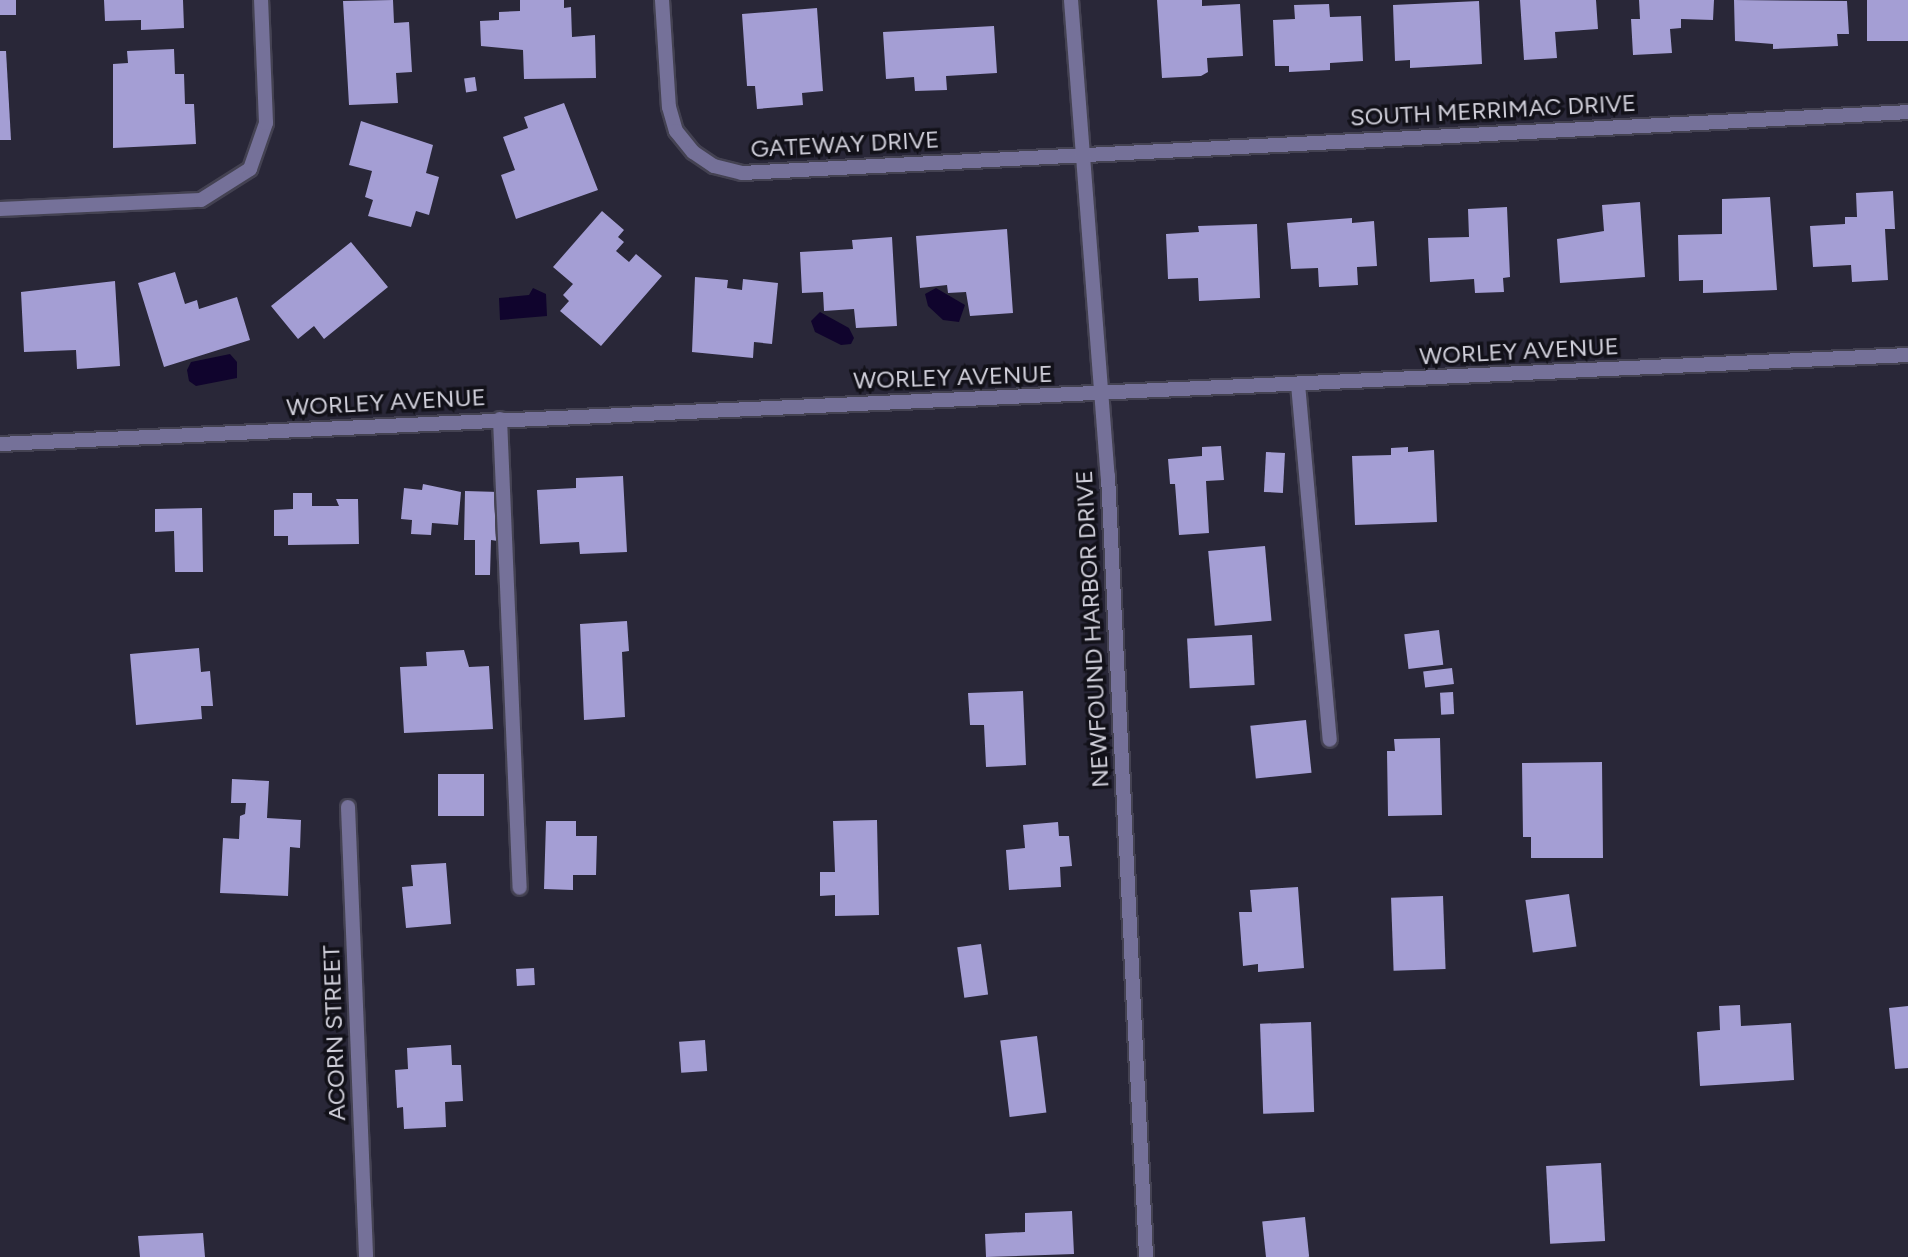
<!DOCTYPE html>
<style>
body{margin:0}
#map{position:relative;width:1908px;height:1257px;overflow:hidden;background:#292738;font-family:Figtree,sans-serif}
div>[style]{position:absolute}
.water>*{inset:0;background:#10042d}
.building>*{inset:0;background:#a49ed4;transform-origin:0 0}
.roads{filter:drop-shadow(2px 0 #444252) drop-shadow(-2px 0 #444252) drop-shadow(0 2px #444252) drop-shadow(0 -2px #444252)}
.lane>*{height:14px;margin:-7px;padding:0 7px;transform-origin:7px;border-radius:7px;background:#757199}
.street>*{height:14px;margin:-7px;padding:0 7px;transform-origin:7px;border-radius:7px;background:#757199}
span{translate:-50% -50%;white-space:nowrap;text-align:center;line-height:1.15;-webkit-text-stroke:7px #121119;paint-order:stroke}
.street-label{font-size:24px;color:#d1d0db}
</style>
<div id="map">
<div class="water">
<i style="clip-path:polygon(533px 288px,546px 294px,547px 316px,500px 320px,499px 298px,529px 295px)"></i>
<i style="clip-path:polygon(936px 288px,965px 305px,959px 322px,943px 320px,928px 306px,925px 294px)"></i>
<i style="clip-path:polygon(820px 312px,849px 328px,854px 338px,851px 344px,841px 345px,815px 332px,811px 321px)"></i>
<i style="clip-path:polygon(230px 354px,237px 362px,237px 378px,196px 386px,189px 381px,187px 370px,191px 362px)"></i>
</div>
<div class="building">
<i style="left:0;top:0;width:16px;height:15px"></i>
<i style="clip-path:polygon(104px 0,183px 0,184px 28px,141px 30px,141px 20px,105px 21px)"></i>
<i style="clip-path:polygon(393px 0,394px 23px,409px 22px,412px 72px,396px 73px,398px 103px,349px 105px,343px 1px)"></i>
<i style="clip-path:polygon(520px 0,564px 0,564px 8px,571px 7px,572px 37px,595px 35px,596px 78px,524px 79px,523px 50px,481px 46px,480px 21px,499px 20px,499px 12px,520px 11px)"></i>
<i style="clip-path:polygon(1157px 0,1202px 0,1202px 6px,1240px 4px,1243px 56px,1207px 58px,1208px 72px,1201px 76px,1162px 78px)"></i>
<i style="clip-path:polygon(1520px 0,1596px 0,1598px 29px,1555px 32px,1557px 58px,1524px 60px)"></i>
<i style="clip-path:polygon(1639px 0,1714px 0,1713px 20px,1681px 19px,1681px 28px,1670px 29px,1672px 53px,1633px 55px,1631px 19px,1640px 19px)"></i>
<i style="clip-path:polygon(1734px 0,1847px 1px,1849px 34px,1837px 34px,1838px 46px,1773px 49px,1773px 44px,1735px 41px)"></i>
<i style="left:1867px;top:0;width:41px;height:41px"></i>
<i style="clip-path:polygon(1479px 1px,1482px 64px,1410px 68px,1410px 60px,1395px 61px,1393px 5px)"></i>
<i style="clip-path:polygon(1329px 4px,1330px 17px,1361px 16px,1363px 61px,1330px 63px,1330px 70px,1289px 72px,1289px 66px,1275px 66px,1273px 20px,1295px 19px,1294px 5px)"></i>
<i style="clip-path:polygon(817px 8px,823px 91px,802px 93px,803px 105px,757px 109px,755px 86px,747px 86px,742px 14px)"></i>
<i style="clip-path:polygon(994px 26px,997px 73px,946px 76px,947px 90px,915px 91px,914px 77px,886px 79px,883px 32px)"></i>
<i style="clip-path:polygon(174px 49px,175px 74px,184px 74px,185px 104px,194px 104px,196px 144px,113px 148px,113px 64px,128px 63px,127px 51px)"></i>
<i style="clip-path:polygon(0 51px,6px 51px,11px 140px,0 140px)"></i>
<i style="left:475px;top:77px;width:14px;height:11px;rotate:82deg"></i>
<i style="clip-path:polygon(564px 103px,598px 190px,516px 219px,501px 175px,515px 170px,503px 137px,528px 128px,524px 117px)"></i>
<i style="clip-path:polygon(361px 121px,433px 145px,426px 173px,439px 177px,429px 215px,416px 211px,411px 227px,368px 216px,373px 200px,365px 197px,372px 171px,349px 165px)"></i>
<i style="clip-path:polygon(1893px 191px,1895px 229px,1885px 229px,1888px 280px,1852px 282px,1851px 265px,1813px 267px,1810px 226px,1845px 224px,1845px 217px,1857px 217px,1856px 193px)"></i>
<i style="clip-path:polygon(1770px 197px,1777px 290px,1703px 293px,1703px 280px,1679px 281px,1678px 235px,1722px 234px,1722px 199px)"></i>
<i style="clip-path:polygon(1640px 202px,1645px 277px,1560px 283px,1557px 239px,1604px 231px,1602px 205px)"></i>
<i style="clip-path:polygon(1507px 207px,1510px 277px,1503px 278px,1504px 292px,1475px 293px,1474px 279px,1430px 282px,1428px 238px,1469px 237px,1468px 209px)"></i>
<i style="clip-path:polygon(602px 211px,624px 230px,618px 237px,624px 242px,616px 251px,629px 262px,636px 254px,662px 276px,601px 346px,560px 311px,569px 301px,563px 295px,573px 284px,553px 267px)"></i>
<i style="clip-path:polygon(1352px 218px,1352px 223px,1374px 221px,1377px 266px,1357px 267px,1358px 285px,1319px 287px,1318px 268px,1291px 269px,1287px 223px)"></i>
<i style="clip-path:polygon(1257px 224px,1260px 298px,1199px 301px,1198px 278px,1168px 279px,1166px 234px,1199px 232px,1198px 226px)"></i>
<i style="clip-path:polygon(1007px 229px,1013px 313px,970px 316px,966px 292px,948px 293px,947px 285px,920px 288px,916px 236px)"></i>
<i style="clip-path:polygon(892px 237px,897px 326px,856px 328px,854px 309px,824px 311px,823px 292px,802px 293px,800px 252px,853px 249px,852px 240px)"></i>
<i style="clip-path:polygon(351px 242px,388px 287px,324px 339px,314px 326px,298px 339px,271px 306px)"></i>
<i style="clip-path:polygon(175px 272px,185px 304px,197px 300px,199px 309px,237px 297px,250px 340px,164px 367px,138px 283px)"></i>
<i style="clip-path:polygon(695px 277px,728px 280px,727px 288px,742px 290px,743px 279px,778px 283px,772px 344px,754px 342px,753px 358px,692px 352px)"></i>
<i style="clip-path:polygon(115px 281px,120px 366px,77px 369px,76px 350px,24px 352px,21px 292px)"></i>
<i style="clip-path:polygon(1221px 446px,1224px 480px,1206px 481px,1209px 533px,1179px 535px,1175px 484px,1170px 484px,1168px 459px,1202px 456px,1202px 447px)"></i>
<i style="clip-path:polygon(1408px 447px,1408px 452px,1434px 450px,1437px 522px,1355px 525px,1352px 456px,1391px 455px,1391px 448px)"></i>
<i style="left:1266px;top:452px;width:19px;height:40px;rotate:3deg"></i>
<i style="clip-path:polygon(623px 476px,627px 552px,580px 554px,579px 542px,540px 544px,537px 490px,576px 488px,576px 478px)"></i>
<i style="clip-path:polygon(423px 484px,461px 492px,458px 525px,432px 523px,431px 535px,411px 534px,412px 520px,401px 519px,404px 488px,422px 490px)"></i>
<i style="clip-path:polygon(465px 491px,499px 492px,498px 541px,491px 540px,490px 575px,475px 575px,475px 540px,464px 540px)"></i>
<i style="clip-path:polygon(293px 493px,312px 493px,312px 506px,339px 506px,336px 499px,358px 499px,359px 544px,288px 545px,288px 536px,274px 536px,274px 510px,293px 509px)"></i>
<i style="clip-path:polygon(202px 508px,203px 572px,175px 572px,174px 531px,155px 532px,155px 509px)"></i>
<i style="left:1265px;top:546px;width:75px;height:57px;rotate:85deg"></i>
<i style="clip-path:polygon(627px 621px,629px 651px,622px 652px,625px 717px,584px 720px,580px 624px)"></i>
<i style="left:1439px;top:630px;width:35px;height:35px;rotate:83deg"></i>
<i style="left:1252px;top:635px;width:50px;height:65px;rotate:87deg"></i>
<i style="clip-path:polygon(199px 648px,201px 672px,210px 671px,213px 706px,201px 706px,202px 719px,136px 725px,130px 654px)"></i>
<i style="clip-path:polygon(464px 650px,469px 667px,489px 666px,493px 729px,404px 733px,400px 667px,427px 666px,426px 652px)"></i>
<i style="left:1452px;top:668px;width:16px;height:29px;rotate:83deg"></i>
<i style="clip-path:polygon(1023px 691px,1026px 765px,986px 767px,984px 725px,970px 725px,968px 693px)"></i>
<i style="left:1453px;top:692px;width:22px;height:13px;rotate:87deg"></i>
<i style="left:1306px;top:720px;width:53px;height:56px;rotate:84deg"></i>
<i style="clip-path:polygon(1440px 738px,1442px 815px,1388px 816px,1387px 751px,1395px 751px,1394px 739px)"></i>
<i style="clip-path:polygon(1602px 762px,1603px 858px,1531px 858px,1531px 837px,1523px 837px,1522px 763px)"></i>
<i style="left:438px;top:774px;width:46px;height:42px"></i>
<i style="clip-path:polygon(232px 779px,269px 781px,267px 818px,301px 820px,300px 848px,290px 847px,288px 896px,220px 893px,223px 838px,239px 839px,240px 816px,245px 814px,246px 803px,231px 803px)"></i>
<i style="clip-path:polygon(877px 820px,879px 915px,835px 916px,835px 895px,820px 896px,820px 872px,835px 872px,833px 821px)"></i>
<i style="clip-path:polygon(546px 821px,576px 821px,576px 836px,597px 836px,596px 875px,573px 875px,573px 890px,544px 889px)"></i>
<i style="clip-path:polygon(1058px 822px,1059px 836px,1069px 836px,1072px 866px,1060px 867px,1061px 887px,1009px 890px,1006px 850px,1025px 848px,1023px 825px)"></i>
<i style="clip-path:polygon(446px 863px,451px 924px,406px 928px,402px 887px,413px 886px,411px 865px)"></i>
<i style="clip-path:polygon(1298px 887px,1304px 968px,1258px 972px,1258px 964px,1243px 966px,1239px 912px,1252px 912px,1250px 890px)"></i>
<i style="left:1569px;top:894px;width:53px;height:44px;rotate:82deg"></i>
<i style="left:1443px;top:896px;width:73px;height:52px;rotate:88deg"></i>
<i style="left:981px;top:944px;width:51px;height:24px;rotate:82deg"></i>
<i style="left:534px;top:968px;width:17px;height:18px;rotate:87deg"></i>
<i style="clip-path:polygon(1740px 1005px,1741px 1026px,1791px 1023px,1794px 1080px,1700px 1086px,1697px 1032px,1720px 1030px,1719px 1006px)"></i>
<i style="clip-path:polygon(1908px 1006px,1908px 1068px,1895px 1069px,1889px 1008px)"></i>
<i style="left:1311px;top:1022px;width:90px;height:51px;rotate:88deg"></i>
<i style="left:1037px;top:1036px;width:77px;height:37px;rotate:83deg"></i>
<i style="left:705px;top:1040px;width:31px;height:26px;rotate:86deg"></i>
<i style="clip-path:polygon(451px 1045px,452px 1065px,461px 1065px,463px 1101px,445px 1102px,446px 1127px,404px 1129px,403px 1107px,397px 1108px,395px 1070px,408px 1069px,407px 1048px)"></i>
<i style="left:1601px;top:1163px;width:78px;height:55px;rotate:87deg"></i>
<i style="clip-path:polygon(1072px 1211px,1074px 1254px,986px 1257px,985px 1234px,1025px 1232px,1025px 1213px)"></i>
<i style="left:1305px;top:1217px;width:40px;height:43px;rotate:84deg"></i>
<i style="clip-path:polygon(203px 1233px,205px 1257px,140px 1257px,138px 1236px)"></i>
</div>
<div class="roads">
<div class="lane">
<i style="left:1298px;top:384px;width:357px;rotate:84.9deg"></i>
<i style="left:500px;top:419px;width:469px;rotate:87.6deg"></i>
</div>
<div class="street">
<i style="left:662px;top:0;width:107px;rotate:86.3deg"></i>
<i style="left:669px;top:107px;width:25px;rotate:74deg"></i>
<i style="left:676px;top:131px;width:27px;rotate:51deg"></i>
<i style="left:693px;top:152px;width:25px;rotate:34deg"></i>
<i style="left:714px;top:166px;width:29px;rotate:14deg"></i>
<i style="left:742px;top:173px;width:1168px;rotate:-2.99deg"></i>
<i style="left:1071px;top:0;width:477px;rotate:85.6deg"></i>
<i style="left:1108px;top:476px;width:782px;rotate:87.21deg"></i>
<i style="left:0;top:209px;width:201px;rotate:-2.6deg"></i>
<i style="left:201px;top:200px;width:58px;rotate:-32.3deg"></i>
<i style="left:250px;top:169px;width:49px;rotate:-70.8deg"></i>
<i style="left:266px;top:123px;width:123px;rotate:-92.3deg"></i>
<i style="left:0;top:444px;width:1910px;rotate:-2.67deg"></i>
<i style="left:348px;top:807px;width:450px;rotate:87.7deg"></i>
</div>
</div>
<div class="street-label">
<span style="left:1493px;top:110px;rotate:-3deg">SOUTH MERRIMAC DRIVE</span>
<span style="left:845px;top:144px;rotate:-3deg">GATEWAY DRIVE</span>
<span style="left:1519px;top:351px;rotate:-3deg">WORLEY AVENUE</span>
<span style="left:953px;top:377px;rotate:-2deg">WORLEY AVENUE</span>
<span style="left:386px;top:402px;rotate:-3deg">WORLEY AVENUE</span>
<span style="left:1092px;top:629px;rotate:-93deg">NEWFOUND HARBOR DRIVE</span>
<span style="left:334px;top:1033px;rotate:-92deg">ACORN STREET</span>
</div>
</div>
